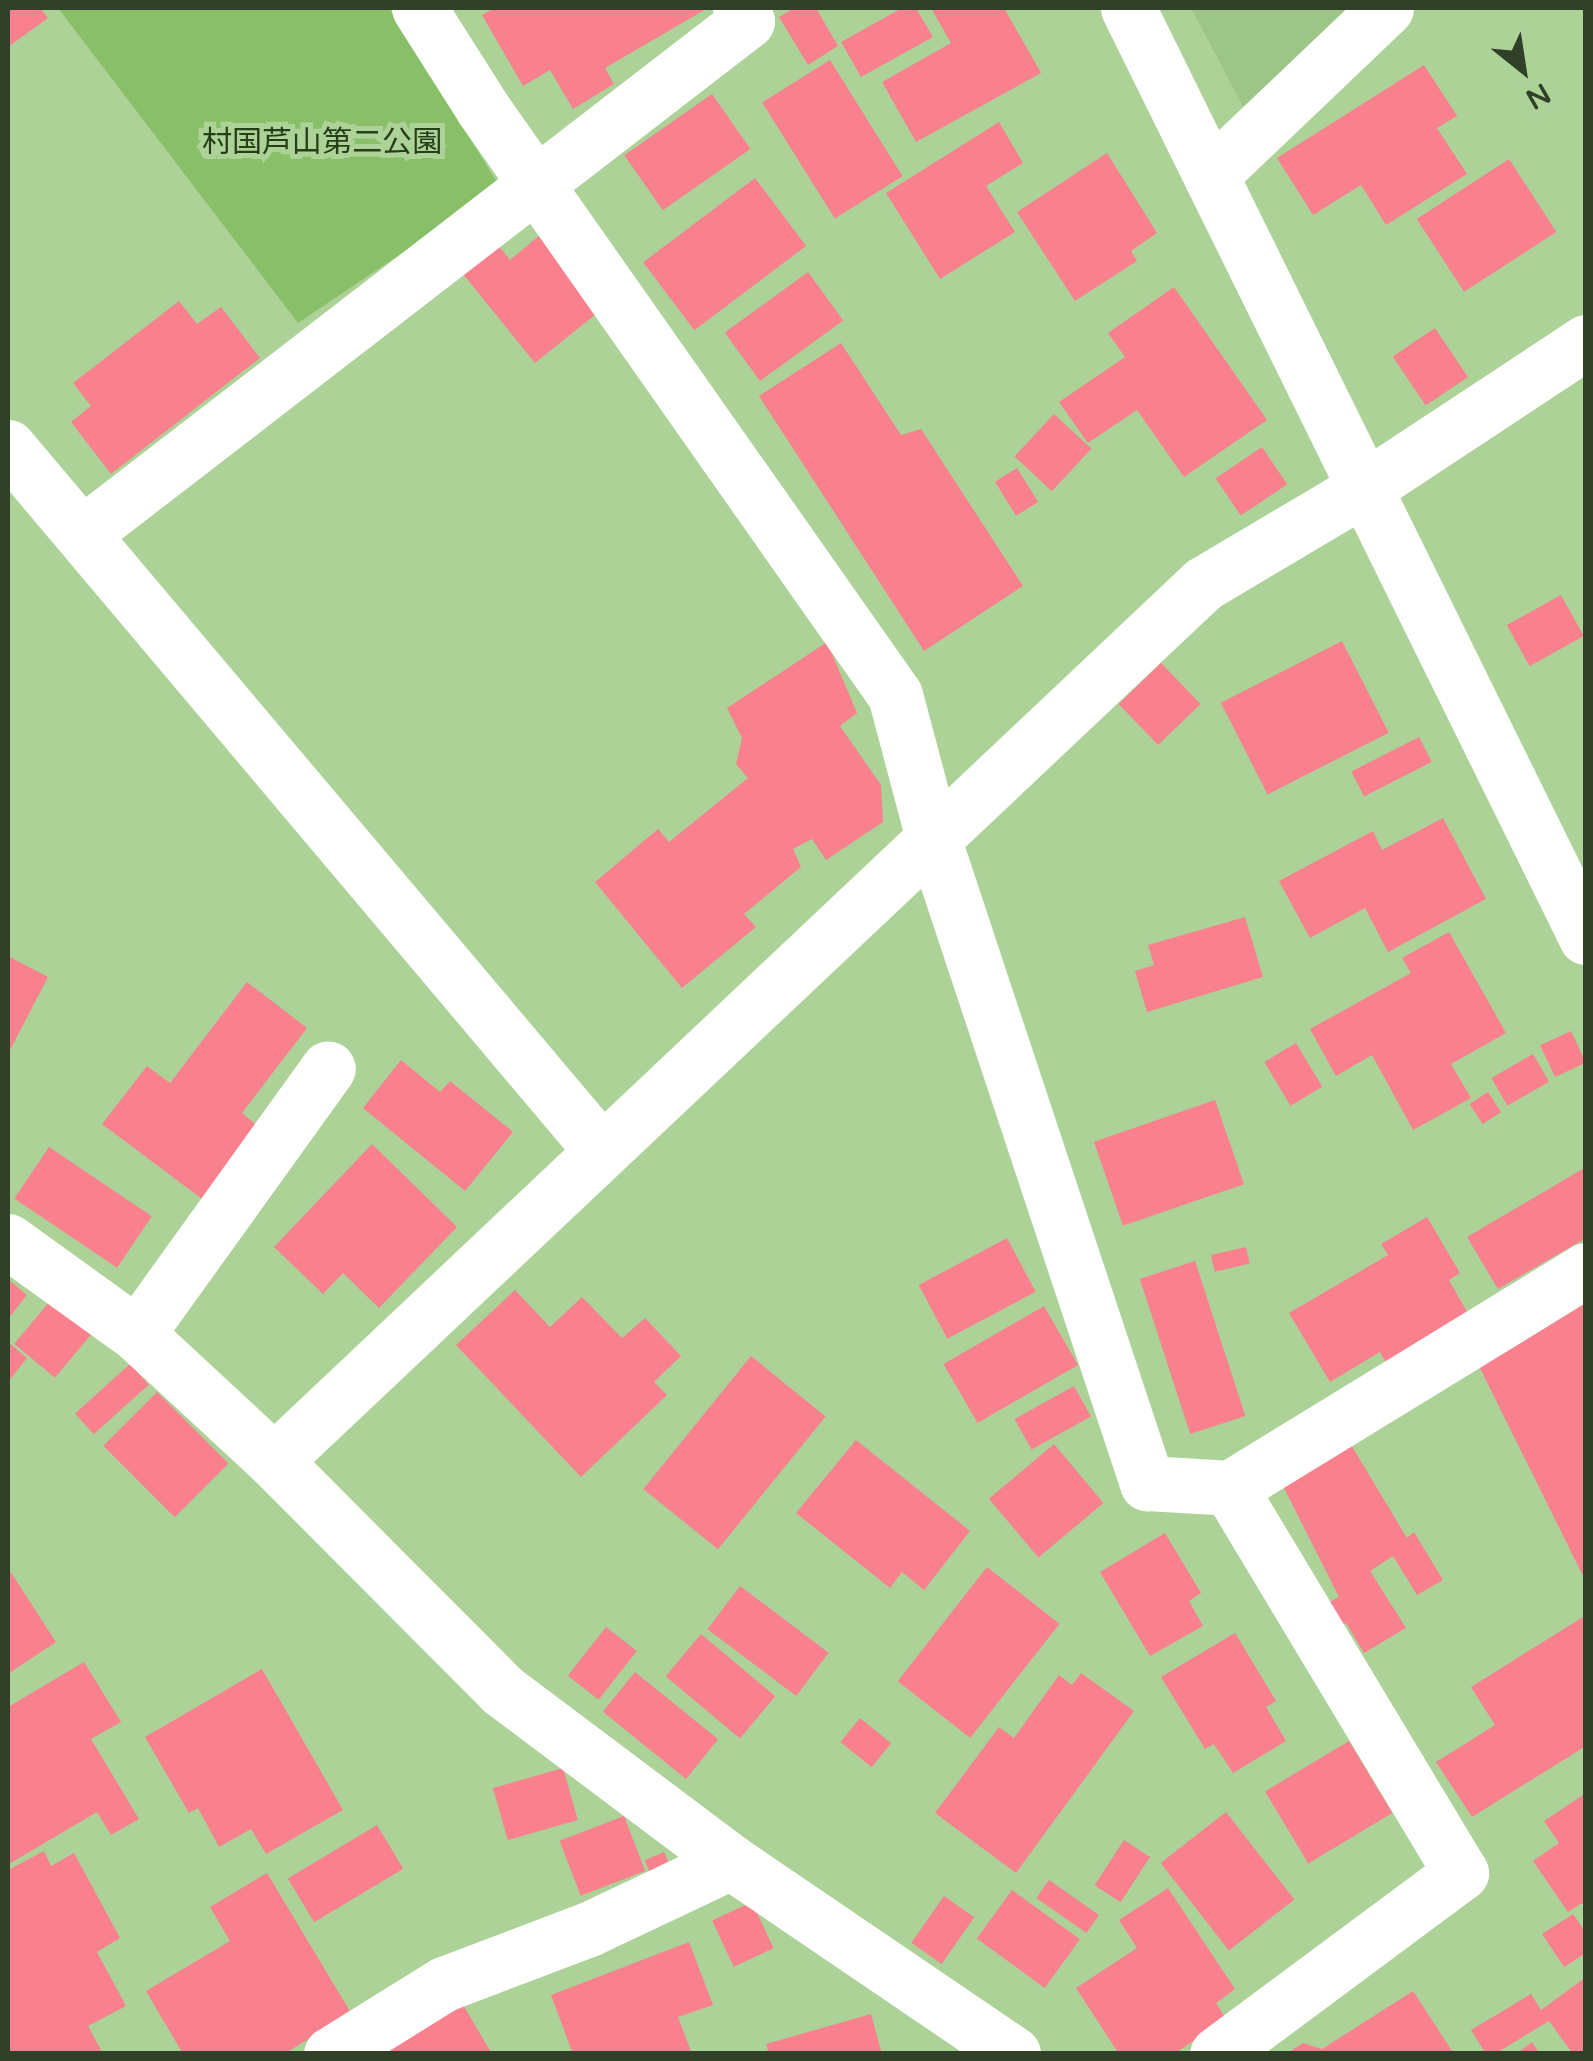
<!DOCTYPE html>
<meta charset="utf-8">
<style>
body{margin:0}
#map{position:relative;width:1593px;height:2061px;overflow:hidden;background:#acd298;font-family:"Varela Round","Noto Sans JP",sans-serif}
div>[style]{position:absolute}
.built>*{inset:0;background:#9dc587}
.green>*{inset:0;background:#89bf69}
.building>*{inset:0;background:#f8818d;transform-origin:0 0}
.minor>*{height:55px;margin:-27.5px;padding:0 27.5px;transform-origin:27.5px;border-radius:27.5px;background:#fff}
span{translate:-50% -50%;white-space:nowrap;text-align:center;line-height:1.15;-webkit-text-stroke:10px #acd298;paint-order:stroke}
.park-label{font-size:30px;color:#273f18}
.frame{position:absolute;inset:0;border:10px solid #314028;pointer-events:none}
.north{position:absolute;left:1473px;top:20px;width:100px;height:100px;-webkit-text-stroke:8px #acd298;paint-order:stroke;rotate:150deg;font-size:28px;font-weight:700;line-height:40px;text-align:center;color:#314028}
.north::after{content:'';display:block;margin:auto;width:35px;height:45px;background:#314028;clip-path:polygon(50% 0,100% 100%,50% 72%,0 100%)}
</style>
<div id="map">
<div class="built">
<i style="clip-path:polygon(1191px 8px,1356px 8px,1245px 110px)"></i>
</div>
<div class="green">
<i style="clip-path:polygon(58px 8px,389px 8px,500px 187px,298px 323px)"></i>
</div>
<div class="building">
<i style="clip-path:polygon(8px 8px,40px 8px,48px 18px,8px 47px)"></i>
<i style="clip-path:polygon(495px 8px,708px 8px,605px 68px,614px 84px,573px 109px,550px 70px,523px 86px,482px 15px)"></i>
<i style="clip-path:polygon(794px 8px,816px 8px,838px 46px,808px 65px,779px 17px)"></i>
<i style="clip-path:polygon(902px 8px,916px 8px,933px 37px,861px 77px,841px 42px)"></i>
<i style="clip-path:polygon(931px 8px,1004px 8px,1041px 73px,916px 142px,882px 82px,951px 43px)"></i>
<i style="left:830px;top:60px;width:137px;height:80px;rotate:58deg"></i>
<i style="clip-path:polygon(1424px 65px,1457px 116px,1437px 128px,1467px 174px,1386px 225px,1361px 185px,1313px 215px,1277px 158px)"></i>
<i style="left:712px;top:94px;width:67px;height:107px;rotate:55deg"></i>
<i style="clip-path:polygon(999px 122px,1023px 163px,986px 186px,1015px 232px,940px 279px,886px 193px)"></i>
<i style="clip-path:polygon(1107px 153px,1157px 233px,1131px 251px,1137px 261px,1075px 301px,1017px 212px)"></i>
<i style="left:1509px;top:159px;width:87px;height:110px;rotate:57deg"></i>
<i style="left:755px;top:178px;width:85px;height:140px;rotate:53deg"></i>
<i style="clip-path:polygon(540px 235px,601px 310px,535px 363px,463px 274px,498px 245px,510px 260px)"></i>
<i style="left:808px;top:272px;width:60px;height:103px;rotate:54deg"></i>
<i style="clip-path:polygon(1174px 287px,1267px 420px,1184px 477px,1137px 410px,1088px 443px,1059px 402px,1125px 357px,1108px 333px)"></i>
<i style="clip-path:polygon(179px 301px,197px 324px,221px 307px,260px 358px,111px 474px,71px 422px,91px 406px,73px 383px)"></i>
<i style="left:1435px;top:328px;width:59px;height:51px;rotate:56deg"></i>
<i style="clip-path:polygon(841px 343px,901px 435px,921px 429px,1023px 586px,924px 651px,759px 396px)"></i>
<i style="left:1054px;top:414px;width:51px;height:58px;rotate:43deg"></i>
<i style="left:1262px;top:447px;width:45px;height:56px;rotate:56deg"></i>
<i style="left:1017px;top:468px;width:40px;height:26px;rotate:58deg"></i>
<i style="left:1561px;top:595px;width:47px;height:62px;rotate:61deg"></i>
<i style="left:1342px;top:641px;width:103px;height:136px;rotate:63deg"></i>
<i style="clip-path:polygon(827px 642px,857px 713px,840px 726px,881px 785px,883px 822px,826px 860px,812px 839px,793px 849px,801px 867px,744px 914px,756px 927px,682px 988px,595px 882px,658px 829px,669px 842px,748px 778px,736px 764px,742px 738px,727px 708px)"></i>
<i style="left:1161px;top:663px;width:57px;height:59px;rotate:46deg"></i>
<i style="left:1419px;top:737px;width:28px;height:76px;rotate:63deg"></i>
<i style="clip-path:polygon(1443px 818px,1486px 899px,1388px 952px,1365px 908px,1310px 938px,1279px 881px,1373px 831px,1382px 850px)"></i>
<i style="clip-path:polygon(1245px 917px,1263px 977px,1147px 1012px,1135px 971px,1154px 965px,1148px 945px)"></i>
<i style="clip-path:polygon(1449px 932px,1506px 1033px,1451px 1064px,1471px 1098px,1413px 1130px,1372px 1055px,1336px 1076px,1310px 1029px,1411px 973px,1402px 958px)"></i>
<i style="clip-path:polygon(8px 956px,48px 977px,8px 1054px)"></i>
<i style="clip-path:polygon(247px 982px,307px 1028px,242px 1113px,258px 1126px,202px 1199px,102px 1124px,147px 1066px,170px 1083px)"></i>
<i style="left:1571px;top:1031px;width:35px;height:34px;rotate:65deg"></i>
<i style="left:1296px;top:1043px;width:51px;height:37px;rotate:59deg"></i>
<i style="left:1533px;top:1054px;width:32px;height:48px;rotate:60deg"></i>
<i style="clip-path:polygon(401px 1060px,440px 1092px,450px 1081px,513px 1132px,465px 1191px,363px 1108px)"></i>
<i style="left:1488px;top:1092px;width:24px;height:22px;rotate:57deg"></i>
<i style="left:1215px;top:1100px;width:89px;height:128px;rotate:71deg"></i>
<i style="clip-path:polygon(372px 1144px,457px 1227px,379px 1308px,343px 1273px,323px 1294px,274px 1247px)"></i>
<i style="left:49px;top:1147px;width:124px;height:62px;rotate:34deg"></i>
<i style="clip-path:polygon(1586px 1167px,1586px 1238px,1498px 1289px,1467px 1237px)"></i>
<i style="clip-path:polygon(1427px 1217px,1460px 1273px,1449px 1280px,1471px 1319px,1388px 1367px,1380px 1352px,1330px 1382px,1289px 1313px,1388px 1255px,1381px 1244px)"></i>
<i style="left:1007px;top:1238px;width:61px;height:100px;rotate:62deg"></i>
<i style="left:1246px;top:1247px;width:17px;height:36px;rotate:77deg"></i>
<i style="left:1195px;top:1261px;width:163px;height:58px;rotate:72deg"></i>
<i style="clip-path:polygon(8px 1279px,27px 1295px,8px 1319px)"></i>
<i style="clip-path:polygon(515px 1290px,550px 1327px,582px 1297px,622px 1338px,645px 1318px,681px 1356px,654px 1382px,667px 1395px,581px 1477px,456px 1345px)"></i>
<i style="left:56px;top:1294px;width:53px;height:65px;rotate:40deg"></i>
<i style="clip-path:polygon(1586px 1295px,1586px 1582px,1476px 1360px)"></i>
<i style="left:1044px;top:1306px;width:68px;height:116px;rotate:60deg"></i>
<i style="clip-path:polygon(8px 1342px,27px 1358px,8px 1382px)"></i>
<i style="left:751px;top:1356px;width:96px;height:171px;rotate:39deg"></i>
<i style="left:130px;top:1364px;width:28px;height:74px;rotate:48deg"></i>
<i style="left:1074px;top:1386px;width:35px;height:68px;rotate:61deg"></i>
<i style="left:157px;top:1392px;width:101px;height:76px;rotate:45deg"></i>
<i style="clip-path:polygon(856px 1440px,970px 1531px,924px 1590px,902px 1572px,890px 1588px,796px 1513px)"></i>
<i style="clip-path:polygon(1350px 1443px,1407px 1538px,1414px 1532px,1443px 1580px,1417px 1595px,1393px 1556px,1370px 1571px,1406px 1628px,1364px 1653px,1346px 1623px,1338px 1627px,1324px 1605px,1339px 1597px,1282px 1484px)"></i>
<i style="left:1054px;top:1444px;width:77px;height:85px;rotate:50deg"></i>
<i style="clip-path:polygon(1165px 1533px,1201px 1593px,1189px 1601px,1203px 1626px,1150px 1656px,1100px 1572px)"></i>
<i style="left:987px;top:1567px;width:92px;height:145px;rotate:38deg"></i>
<i style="clip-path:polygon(8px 1568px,56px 1642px,8px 1674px)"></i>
<i style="left:740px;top:1586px;width:111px;height:54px;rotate:37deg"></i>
<i style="clip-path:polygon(1586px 1615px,1586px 1746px,1472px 1817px,1436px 1762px,1495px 1725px,1471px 1687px)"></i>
<i style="left:606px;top:1627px;width:39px;height:62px;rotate:38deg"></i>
<i style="clip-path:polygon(1235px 1633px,1276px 1701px,1266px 1707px,1286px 1741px,1233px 1773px,1214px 1744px,1205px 1749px,1161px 1677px)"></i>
<i style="left:701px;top:1634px;width:97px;height:55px;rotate:40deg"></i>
<i style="clip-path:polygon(84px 1662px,121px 1722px,91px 1739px,139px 1819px,111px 1835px,97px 1812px,9px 1864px,8px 1707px)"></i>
<i style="clip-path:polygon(262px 1669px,343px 1810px,266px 1854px,251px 1829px,219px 1847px,198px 1808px,189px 1813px,145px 1737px)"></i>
<i style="left:635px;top:1672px;width:107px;height:51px;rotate:39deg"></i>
<i style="clip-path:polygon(1081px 1673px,1134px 1711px,1016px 1873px,935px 1813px,999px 1727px,1014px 1738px,1059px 1675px,1072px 1685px)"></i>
<i style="left:860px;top:1718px;width:40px;height:31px;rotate:39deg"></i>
<i style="left:1349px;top:1741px;width:84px;height:98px;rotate:59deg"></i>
<i style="left:563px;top:1768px;width:54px;height:73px;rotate:74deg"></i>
<i style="clip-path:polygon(1586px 1793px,1586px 1908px,1582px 1903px,1568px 1912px,1533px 1861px,1559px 1843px,1544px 1821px)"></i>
<i style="left:1226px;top:1812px;width:111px;height:83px;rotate:52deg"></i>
<i style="left:624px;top:1816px;width:59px;height:69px;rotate:69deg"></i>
<i style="left:377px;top:1825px;width:51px;height:104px;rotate:59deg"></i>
<i style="left:1124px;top:1840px;width:31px;height:54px;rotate:33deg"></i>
<i style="clip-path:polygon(44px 1851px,51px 1866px,74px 1853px,120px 1938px,97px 1952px,126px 2006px,88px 2026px,103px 2054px,8px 2054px,8px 1870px)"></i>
<i style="left:664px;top:1852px;width:28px;height:21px;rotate:67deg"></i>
<i style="clip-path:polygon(267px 1873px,351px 2013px,284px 2054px,183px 2054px,146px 1991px,230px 1941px,210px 1907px)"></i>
<i style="left:1049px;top:1880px;width:61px;height:22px;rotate:35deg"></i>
<i style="clip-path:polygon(1168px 1888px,1235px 1989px,1216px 2003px,1226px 2019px,1174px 2054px,1119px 2054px,1076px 1988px,1137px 1948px,1119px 1920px)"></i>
<i style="left:1012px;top:1890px;width:84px;height:60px;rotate:36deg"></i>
<i style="left:944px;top:1896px;width:37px;height:57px;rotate:35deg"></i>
<i style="left:752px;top:1902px;width:51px;height:44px;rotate:65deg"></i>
<i style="clip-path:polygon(1573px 1914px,1586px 1933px,1586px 1953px,1564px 1967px,1542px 1934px)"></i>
<i style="clip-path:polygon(689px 1942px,713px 2005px,678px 2017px,692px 2054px,573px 2054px,551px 1995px)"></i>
<i style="clip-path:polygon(1586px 1977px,1586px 2054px,1573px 2054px,1549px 2021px,1495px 2054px,1486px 2054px,1471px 2030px,1531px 1994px,1541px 2010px)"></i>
<i style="clip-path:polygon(1413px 1991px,1454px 2054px,1286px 2054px,1303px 2043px,1322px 2049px)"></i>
<i style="clip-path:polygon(459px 1998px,492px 2054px,364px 2054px)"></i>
<i style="clip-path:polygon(871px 2014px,882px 2054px,769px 2054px,766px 2044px)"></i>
<i style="clip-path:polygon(1532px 2042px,1540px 2054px,1516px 2054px)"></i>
</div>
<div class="minor">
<i style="left:419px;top:8px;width:120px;rotate:57.6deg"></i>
<i style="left:483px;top:109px;width:716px;rotate:54.89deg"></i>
<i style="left:895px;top:695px;width:148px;rotate:75.1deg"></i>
<i style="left:933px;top:838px;width:680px;rotate:71.65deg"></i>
<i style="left:1147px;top:1483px;width:83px;rotate:3.4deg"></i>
<i style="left:1230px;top:1488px;width:417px;rotate:-31.5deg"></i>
<i style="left:1128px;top:8px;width:1036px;rotate:63.76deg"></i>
<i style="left:1213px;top:173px;width:239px;rotate:-43.6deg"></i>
<i style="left:8px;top:447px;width:920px;rotate:49.85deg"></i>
<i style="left:82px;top:534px;width:840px;rotate:-37.65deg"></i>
<i style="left:747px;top:21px;width:15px;rotate:-118deg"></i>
<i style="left:8px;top:1241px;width:159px;rotate:35.8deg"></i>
<i style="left:137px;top:1334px;width:187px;rotate:42.8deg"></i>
<i style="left:274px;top:1461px;width:323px;rotate:45.1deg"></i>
<i style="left:502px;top:1690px;width:286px;rotate:36.9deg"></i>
<i style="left:731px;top:1862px;width:341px;rotate:34.2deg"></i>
<i style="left:137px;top:1334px;width:327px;rotate:-54.3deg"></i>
<i style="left:274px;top:1461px;width:1278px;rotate:-43.35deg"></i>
<i style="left:1203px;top:584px;width:186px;rotate:-30.7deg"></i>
<i style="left:1363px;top:489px;width:267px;rotate:-33.4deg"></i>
<i style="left:331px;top:2054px;width:133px;rotate:-31.8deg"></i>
<i style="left:444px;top:1984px;width:155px;rotate:-20.8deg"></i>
<i style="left:589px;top:1929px;width:157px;rotate:-25.3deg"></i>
<i style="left:1217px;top:2054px;width:304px;rotate:-36.6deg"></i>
<i style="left:1461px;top:1873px;width:449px;rotate:-121deg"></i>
</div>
<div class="park-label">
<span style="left:322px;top:143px">村国芦山第二公園</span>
</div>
<div class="frame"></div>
<div class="north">N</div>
</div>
